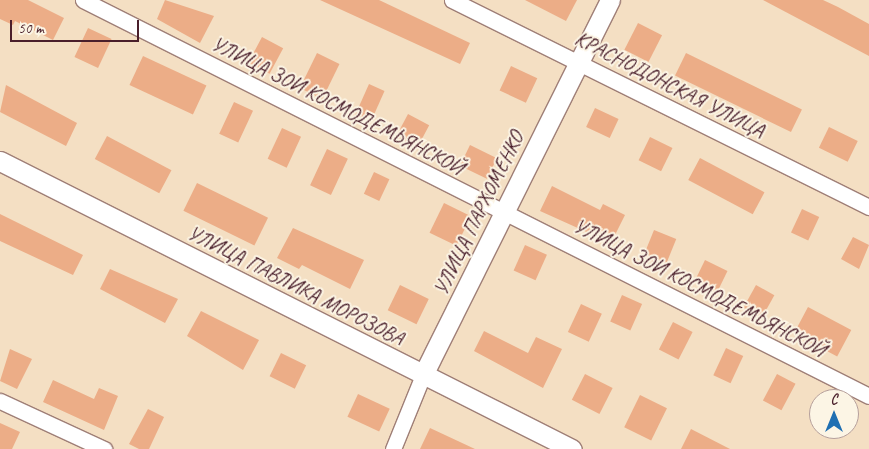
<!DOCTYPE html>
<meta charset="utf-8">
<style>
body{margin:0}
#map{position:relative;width:869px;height:449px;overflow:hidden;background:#f4dfc3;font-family:Caveat,sans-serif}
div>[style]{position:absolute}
.building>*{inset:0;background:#ecad87;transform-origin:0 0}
.roads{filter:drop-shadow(1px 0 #9f7f77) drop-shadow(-1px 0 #9f7f77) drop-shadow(0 1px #9f7f77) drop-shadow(0 -1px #9f7f77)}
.minor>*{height:15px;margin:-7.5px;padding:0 7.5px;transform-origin:7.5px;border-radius:7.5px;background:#fff}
.tertiary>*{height:19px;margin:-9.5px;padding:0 9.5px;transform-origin:9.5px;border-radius:9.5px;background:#fff}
span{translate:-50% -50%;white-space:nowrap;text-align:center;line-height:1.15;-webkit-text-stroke:4px #fcf5e5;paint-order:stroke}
.street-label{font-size:21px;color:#4a1f2b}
.north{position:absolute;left:809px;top:389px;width:50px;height:50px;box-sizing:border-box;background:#fcf5e5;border:1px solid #b59f9b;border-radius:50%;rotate:0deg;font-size:14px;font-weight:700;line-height:20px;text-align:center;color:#4a1f2b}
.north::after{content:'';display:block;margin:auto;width:18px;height:22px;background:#1f6fb2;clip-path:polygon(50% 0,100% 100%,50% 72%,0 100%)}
.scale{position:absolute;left:10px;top:20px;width:129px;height:22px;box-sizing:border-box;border:2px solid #4a1f2b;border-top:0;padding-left:6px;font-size:15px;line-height:18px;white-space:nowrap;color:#4a1f2b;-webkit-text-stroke:4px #fcf5e5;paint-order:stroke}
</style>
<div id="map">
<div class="building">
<i style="clip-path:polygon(0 0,28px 0,64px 18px,53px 40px,15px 21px,13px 25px,0 19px)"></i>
<i style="clip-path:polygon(165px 0,214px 16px,200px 43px,157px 19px)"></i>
<i style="clip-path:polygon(320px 0,379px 0,470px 43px,460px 64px)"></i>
<i style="clip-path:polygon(525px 0,577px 0,566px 21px)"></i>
<i style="clip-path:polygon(763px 0,823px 0,838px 7px,869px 24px,869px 56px)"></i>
<i style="left:638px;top:23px;width:27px;height:30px;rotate:27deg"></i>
<i style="left:88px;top:28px;width:26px;height:32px;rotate:25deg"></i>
<i style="left:262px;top:37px;width:24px;height:29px;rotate:28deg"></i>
<i style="left:317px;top:53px;width:25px;height:39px;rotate:26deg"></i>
<i style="left:686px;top:53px;width:129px;height:25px;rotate:26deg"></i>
<i style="left:143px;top:56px;width:70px;height:32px;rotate:25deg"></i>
<i style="left:511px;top:66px;width:29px;height:27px;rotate:25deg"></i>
<i style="left:369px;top:84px;width:17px;height:34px;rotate:24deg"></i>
<i style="clip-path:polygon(6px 85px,77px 123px,66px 146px,0 112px)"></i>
<i style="left:234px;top:102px;width:21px;height:35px;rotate:25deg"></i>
<i style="left:595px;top:108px;width:26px;height:21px;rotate:25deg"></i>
<i style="left:408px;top:114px;width:24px;height:26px;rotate:28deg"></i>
<i style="left:829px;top:127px;width:32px;height:23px;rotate:26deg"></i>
<i style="left:282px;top:128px;width:21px;height:34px;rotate:25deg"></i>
<i style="left:107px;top:136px;width:73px;height:26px;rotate:28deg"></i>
<i style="left:650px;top:137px;width:25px;height:26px;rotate:26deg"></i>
<i style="left:470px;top:145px;width:30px;height:23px;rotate:26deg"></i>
<i style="left:327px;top:149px;width:23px;height:40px;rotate:25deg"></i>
<i style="left:700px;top:158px;width:73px;height:25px;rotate:28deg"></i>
<i style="left:374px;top:172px;width:17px;height:24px;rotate:25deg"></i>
<i style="left:197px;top:183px;width:79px;height:31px;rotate:26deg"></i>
<i style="clip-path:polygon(552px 186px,600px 210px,603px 204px,625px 215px,611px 243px,540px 211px)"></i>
<i style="left:444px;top:203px;width:30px;height:33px;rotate:26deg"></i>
<i style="left:802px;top:209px;width:19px;height:26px;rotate:25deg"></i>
<i style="clip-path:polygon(0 214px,83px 255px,73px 275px,0 241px)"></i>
<i style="clip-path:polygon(293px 228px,364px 260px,350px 289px,302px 265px,299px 269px,277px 258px)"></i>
<i style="left:654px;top:230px;width:24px;height:30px;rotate:22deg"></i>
<i style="clip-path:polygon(853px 237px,869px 245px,859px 269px,841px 259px)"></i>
<i style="left:525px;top:245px;width:24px;height:28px;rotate:24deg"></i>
<i style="left:705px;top:260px;width:25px;height:25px;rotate:26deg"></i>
<i style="clip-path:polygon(110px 269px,178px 299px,165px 323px,100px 289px)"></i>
<i style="left:400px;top:285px;width:32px;height:28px;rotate:26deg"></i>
<i style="left:756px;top:285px;width:21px;height:26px;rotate:29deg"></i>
<i style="left:622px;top:295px;width:22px;height:29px;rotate:24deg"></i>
<i style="left:581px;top:304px;width:23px;height:31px;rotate:25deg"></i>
<i style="left:808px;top:307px;width:49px;height:30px;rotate:28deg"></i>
<i style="clip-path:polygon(201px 311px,259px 340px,243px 370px,187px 336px)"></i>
<i style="left:673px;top:322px;width:22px;height:31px;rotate:27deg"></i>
<i style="clip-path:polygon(484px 331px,528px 353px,536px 337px,562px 349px,543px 388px,474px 351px)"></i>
<i style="left:726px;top:348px;width:19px;height:30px;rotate:25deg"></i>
<i style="clip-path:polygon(10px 349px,32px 359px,17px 389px,0 381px)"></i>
<i style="left:281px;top:353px;width:28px;height:26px;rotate:26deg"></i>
<i style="left:585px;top:374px;width:31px;height:29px;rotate:27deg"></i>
<i style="left:777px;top:374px;width:21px;height:30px;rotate:28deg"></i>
<i style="clip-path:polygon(53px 380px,94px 399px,99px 388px,118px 396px,104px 430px,43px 402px)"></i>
<i style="left:358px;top:394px;width:35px;height:25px;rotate:25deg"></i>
<i style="left:640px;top:395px;width:30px;height:36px;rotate:26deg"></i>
<i style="clip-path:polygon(148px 409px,164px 417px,149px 449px,139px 449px,129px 444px)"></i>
<i style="clip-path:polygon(0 423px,20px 432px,12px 449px,0 449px)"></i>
<i style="clip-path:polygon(430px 428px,475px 449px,420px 449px)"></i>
<i style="clip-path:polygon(691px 429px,730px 449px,681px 449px)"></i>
</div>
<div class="roads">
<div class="minor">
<i style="left:83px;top:0;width:880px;rotate:26.74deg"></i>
<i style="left:452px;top:0;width:466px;rotate:26.4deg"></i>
<i style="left:0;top:401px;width:115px;rotate:24.8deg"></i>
<i style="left:393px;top:449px;width:80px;rotate:-67.9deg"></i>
</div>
<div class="tertiary">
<i style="left:0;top:161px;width:640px;rotate:26.73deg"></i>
<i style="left:423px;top:375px;width:419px;rotate:-63.5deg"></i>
</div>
</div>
<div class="street-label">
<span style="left:670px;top:84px;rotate:27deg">КРАСНОДОНСКАЯ УЛИЦА</span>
<span style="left:338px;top:105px;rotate:27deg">УЛИЦА ЗОИ КОСМОДЕМЬЯНСКОЙ</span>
<span style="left:478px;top:213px;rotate:-64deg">УЛИЦА ПАРХОМЕНКО</span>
<span style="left:296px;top:285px;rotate:27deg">УЛИЦА ПАВЛИКА МОРОЗОВА</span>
<span style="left:700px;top:287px;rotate:27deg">УЛИЦА ЗОИ КОСМОДЕМЬЯНСКОЙ</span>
</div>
<div class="north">С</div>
<div class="scale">50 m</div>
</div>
